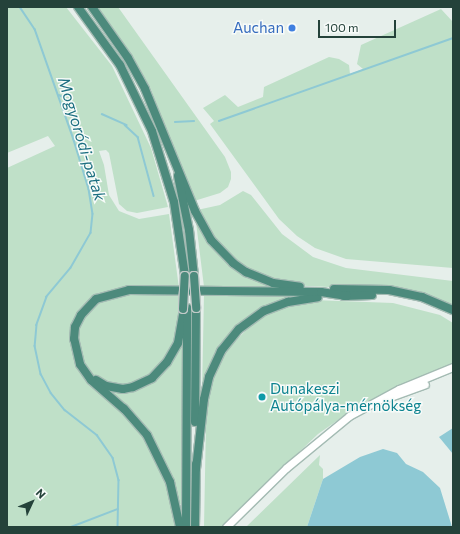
<!DOCTYPE html>
<meta charset="utf-8">
<style>
body{margin:0}
#map{position:relative;width:460px;height:534px;overflow:hidden;background:#e6efeb;font-family:Commissioner,sans-serif}
div>[style]{position:absolute}
.green>*{inset:0;background:#bfe0c8}
.water>*{inset:0;background:#8ec9d4;transform-origin:0 0}
.stream>*{height:1.5px;margin:-0.75px;padding:0 0.75px;transform-origin:0.75px;border-radius:0.75px;background:#8ec9d4}
.roads{filter:drop-shadow(1px 0 #a4bbb3) drop-shadow(-1px 0 #a4bbb3) drop-shadow(0 1px #a4bbb3) drop-shadow(0 -1px #a4bbb3)}
.secondary>*{height:7px;margin:-3.5px;padding:0 3.5px;transform-origin:3.5px;border-radius:3.5px;background:#fff}
.trunk>*{height:8px;margin:-4px;padding:0 4px;transform-origin:4px;border-radius:4px;background:#4c8a7c}
.bridges{filter:drop-shadow(1px 0 #c2cac8) drop-shadow(-1px 0 #c2cac8) drop-shadow(0 1px #c2cac8) drop-shadow(0 -1px #c2cac8)}
.trunk-bridge>*{height:8px;margin:-4px;padding:0 4px;transform-origin:4px;border-radius:4px;background:#4c8a7c}
.dots>*{width:11px;height:11px;translate:-50% -50%;box-sizing:border-box;border:2px solid #f7fbf9;border-radius:50%}
span{translate:-50% -50%;white-space:nowrap;text-align:center;line-height:1.15;-webkit-text-stroke:3px #f7fbf9;paint-order:stroke}
.shop-label{font-size:15px;color:#366cbe}
.right{translate:-100% -50%;text-align:right}
.culture-label{font-size:15px;color:#0d838f}
.left{translate:0 -50%;text-align:left}
.water-label{font-size:16px;color:#1c6f80;font-style:italic}
.frame{position:absolute;inset:0;border:8px solid #24423a;pointer-events:none}
.north{position:absolute;left:12px;top:482px;width:40px;height:40px;-webkit-text-stroke:3px #f7fbf9;paint-order:stroke;rotate:46deg;font-size:11px;font-weight:700;line-height:16px;text-align:center;color:#24423a}
.north::after{content:'';display:block;margin:auto;width:14px;height:18px;background:#24423a;clip-path:polygon(50% 0,100% 100%,50% 72%,0 100%)}
.scale{position:absolute;left:318px;top:20px;width:78px;height:18px;box-sizing:border-box;border:2px solid #24423a;border-top:0;padding-left:5px;font-size:12px;line-height:14px;white-space:nowrap;color:#24423a;-webkit-text-stroke:3px #f7fbf9;paint-order:stroke}
</style>
<div id="map">
<div class="green">
<i style="clip-path:polygon(7px 7px,66px 7px,112px 66px,151px 148px,168px 207px,137px 213px,127px 211px,119px 204px,109px 153px,106px 150px,99px 151px,104px 165px,109px 195px,119px 211px,139px 219px,169px 214px,179px 288px,125px 288px,99px 294px,88px 301px,72px 346px,78px 367px,138px 426px,167px 479px,176px 527px,8px 527px,7px 168px,55px 146px,48px 136px,7px 153px)"></i>
<i style="clip-path:polygon(98px 7px,118px 7px,225px 157px,231px 172px,231px 179px,228px 187px,220px 193px,194px 201px,150px 87px,132px 55px)"></i>
<i style="clip-path:polygon(441px 9px,453px 22px,453px 268px,346px 259px,315px 248px,297px 236px,279px 219px,210px 124px,214px 121px,203px 108px,225px 95px,238px 107px,263px 97px,264px 87px,329px 57px,339px 59px,349px 65px,350px 74px,363px 69px,357px 64px,361px 45px)"></i>
<i style="clip-path:polygon(243px 191px,251px 195px,282px 234px,313px 257px,346px 268px,453px 281px,453px 308px,389px 290px,289px 285px,246px 270px,220px 248px,197px 210px,220px 205px)"></i>
<i style="clip-path:polygon(196px 222px,216px 252px,226px 262px,283px 288px,204px 287px)"></i>
<i style="clip-path:polygon(181px 294px,178px 333px,169px 354px,155px 373px,141px 382px,122px 386px,102px 381px,92px 375px,83px 363px,78px 340px,79px 328px,84px 318px,97px 303px,126px 295px)"></i>
<i style="clip-path:polygon(204px 294px,298px 295px,263px 308px,237px 327px,202px 392px)"></i>
<i style="clip-path:polygon(313px 300px,393px 303px,440px 315px,453px 323px,453px 364px,358px 406px,318px 434px,221px 527px,204px 527px,206px 423px,210px 381px,224px 353px,254px 322px,265px 315px,297px 302px)"></i>
<i style="clip-path:polygon(184px 335px,181px 504px,180px 504px,173px 480px,156px 443px,140px 421px,106px 389px,129px 391px,154px 381px,170px 364px)"></i>
<i style="clip-path:polygon(320px 455px,319px 465px,323px 469px,323px 479px,307px 527px,246px 527px)"></i>
</div>
<div class="water">
<i style="left:74px;top:138px;width:54px;height:2px;rotate:73deg"></i>
<i style="clip-path:polygon(453px 428px,453px 454px,439px 437px)"></i>
<i style="clip-path:polygon(383px 449px,397px 453px,406px 464px,423px 472px,440px 488px,452px 527px,307px 527px,323px 479px,360px 457px)"></i>
</div>
<div class="stream">
<i style="left:20px;top:7px;width:27px;rotate:56deg"></i>
<i style="left:35px;top:29px;width:118px;rotate:70.6deg"></i>
<i style="left:59px;top:95px;width:8px;rotate:30deg"></i>
<i style="left:102px;top:114px;width:27px;rotate:24deg"></i>
<i style="left:219px;top:121px;width:248px;rotate:-19.5deg"></i>
<i style="left:175px;top:122px;width:19px;rotate:-3deg"></i>
<i style="left:125px;top:125px;width:18px;rotate:43deg"></i>
<i style="left:138px;top:137px;width:61px;rotate:74.8deg"></i>
<i style="left:89px;top:189px;width:25px;rotate:81deg"></i>
<i style="left:93px;top:214px;width:19px;rotate:96deg"></i>
<i style="left:91px;top:233px;width:40px;rotate:119.7deg"></i>
<i style="left:71px;top:268px;width:38px;rotate:130deg"></i>
<i style="left:47px;top:297px;width:30px;rotate:110deg"></i>
<i style="left:37px;top:325px;width:21px;rotate:95deg"></i>
<i style="left:35px;top:346px;width:29px;rotate:78deg"></i>
<i style="left:41px;top:374px;width:21px;rotate:62deg"></i>
<i style="left:51px;top:393px;width:22px;rotate:51deg"></i>
<i style="left:65px;top:410px;width:41px;rotate:38deg"></i>
<i style="left:97px;top:435px;width:28px;rotate:55deg"></i>
<i style="left:113px;top:458px;width:23px;rotate:75deg"></i>
<i style="left:119px;top:480px;width:47px;rotate:91.2deg"></i>
<i style="left:71px;top:527px;width:50px;rotate:-21deg"></i>
</div>
<div class="roads">
<div class="secondary">
<i style="left:390px;top:397px;width:37px;rotate:-20deg"></i>
<i style="left:226px;top:527px;width:84px;rotate:-44.5deg"></i>
<i style="left:286px;top:468px;width:82px;rotate:-39.5deg"></i>
<i style="left:349px;top:416px;width:57px;rotate:-28.4deg"></i>
<i style="left:399px;top:389px;width:58px;rotate:-22.2deg"></i>
</div>
<div class="trunk">
<i style="left:78px;top:7px;width:72px;rotate:54.1deg"></i>
<i style="left:120px;top:65px;width:73px;rotate:64.1deg"></i>
<i style="left:152px;top:131px;width:74px;rotate:72.8deg"></i>
<i style="left:174px;top:202px;width:75px;rotate:81.5deg"></i>
<i style="left:92px;top:7px;width:62px;rotate:54.8deg"></i>
<i style="left:128px;top:58px;width:35px;rotate:61deg"></i>
<i style="left:145px;top:89px;width:132px;rotate:67.7deg"></i>
<i style="left:195px;top:211px;width:33px;rotate:61deg"></i>
<i style="left:211px;top:240px;width:32px;rotate:46deg"></i>
<i style="left:233px;top:263px;width:16px;rotate:35deg"></i>
<i style="left:246px;top:272px;width:29px;rotate:22deg"></i>
<i style="left:273px;top:283px;width:27px;rotate:8deg"></i>
<i style="left:178px;top:176px;width:55px;rotate:78.5deg"></i>
<i style="left:189px;top:230px;width:46px;rotate:83.8deg"></i>
<i style="left:334px;top:289px;width:55px;rotate:1deg"></i>
<i style="left:389px;top:290px;width:34px;rotate:12deg"></i>
<i style="left:422px;top:297px;width:34px;rotate:23deg"></i>
<i style="left:344px;top:296px;width:28px;rotate:-2deg"></i>
<i style="left:96px;top:380px;width:12px;rotate:31deg"></i>
<i style="left:106px;top:386px;width:17px;rotate:10deg"></i>
<i style="left:123px;top:389px;width:10px;rotate:-11deg"></i>
<i style="left:133px;top:387px;width:21px;rotate:-25deg"></i>
<i style="left:152px;top:378px;width:22px;rotate:-47deg"></i>
<i style="left:167px;top:362px;width:22px;rotate:-60deg"></i>
<i style="left:178px;top:343px;width:29px;rotate:-80deg"></i>
<i style="left:195px;top:422px;width:114px;rotate:-89.5deg"></i>
<i style="left:196px;top:469px;width:70px;rotate:-83.5deg"></i>
<i style="left:204px;top:399px;width:23px;rotate:-77deg"></i>
<i style="left:209px;top:377px;width:29px;rotate:-65deg"></i>
<i style="left:221px;top:351px;width:28px;rotate:-51deg"></i>
<i style="left:239px;top:329px;width:31px;rotate:-36deg"></i>
<i style="left:264px;top:311px;width:26px;rotate:-21deg"></i>
<i style="left:288px;top:302px;width:30px;rotate:-9deg"></i>
<i style="left:180px;top:527px;width:46px;rotate:-102.5deg"></i>
<i style="left:170px;top:482px;width:52px;rotate:-116.1deg"></i>
<i style="left:147px;top:435px;width:35px;rotate:-131deg"></i>
<i style="left:124px;top:409px;width:44px;rotate:-138.7deg"></i>
<i style="left:91px;top:380px;width:19px;rotate:-125deg"></i>
<i style="left:80px;top:364px;width:26px;rotate:-103deg"></i>
<i style="left:74px;top:339px;width:12px;rotate:-85deg"></i>
<i style="left:75px;top:327px;width:13px;rotate:-63deg"></i>
<i style="left:81px;top:315px;width:22px;rotate:-47deg"></i>
<i style="left:96px;top:299px;width:34px;rotate:-15deg"></i>
<i style="left:129px;top:290px;width:192px;rotate:0.6deg"></i>
<i style="left:321px;top:292px;width:26px;rotate:9deg"></i>
<i style="left:186px;top:527px;width:219px;rotate:-89.7deg"></i>
<i style="left:195px;top:527px;width:63px;rotate:-89.1deg"></i>
</div>
</div>
<div class="bridges">
<div class="trunk-bridge">
<i style="left:194px;top:276px;width:32px;rotate:86deg"></i>
<i style="left:183px;top:309px;width:33px;rotate:-87deg"></i>
</div>
</div>
<div class="dots">
<i style="left:292px;top:28px;background:#3f7fe0"></i>
<i style="left:262px;top:397px;background:#0f9aa8"></i>
</div>
<div class="shop-label">
<span class="right" style="left:284px;top:28px">Auchan</span>
</div>
<div class="culture-label">
<span class="left" style="left:270px;top:397px">Dunakeszi<br>Autópálya-mérnökség</span>
</div>
<div class="water-label">
<span style="left:82px;top:139px;rotate:73deg">Mogyoródi-patak</span>
</div>
<div class="frame"></div>
<div class="north">N</div>
<div class="scale">100 m</div>
</div>
